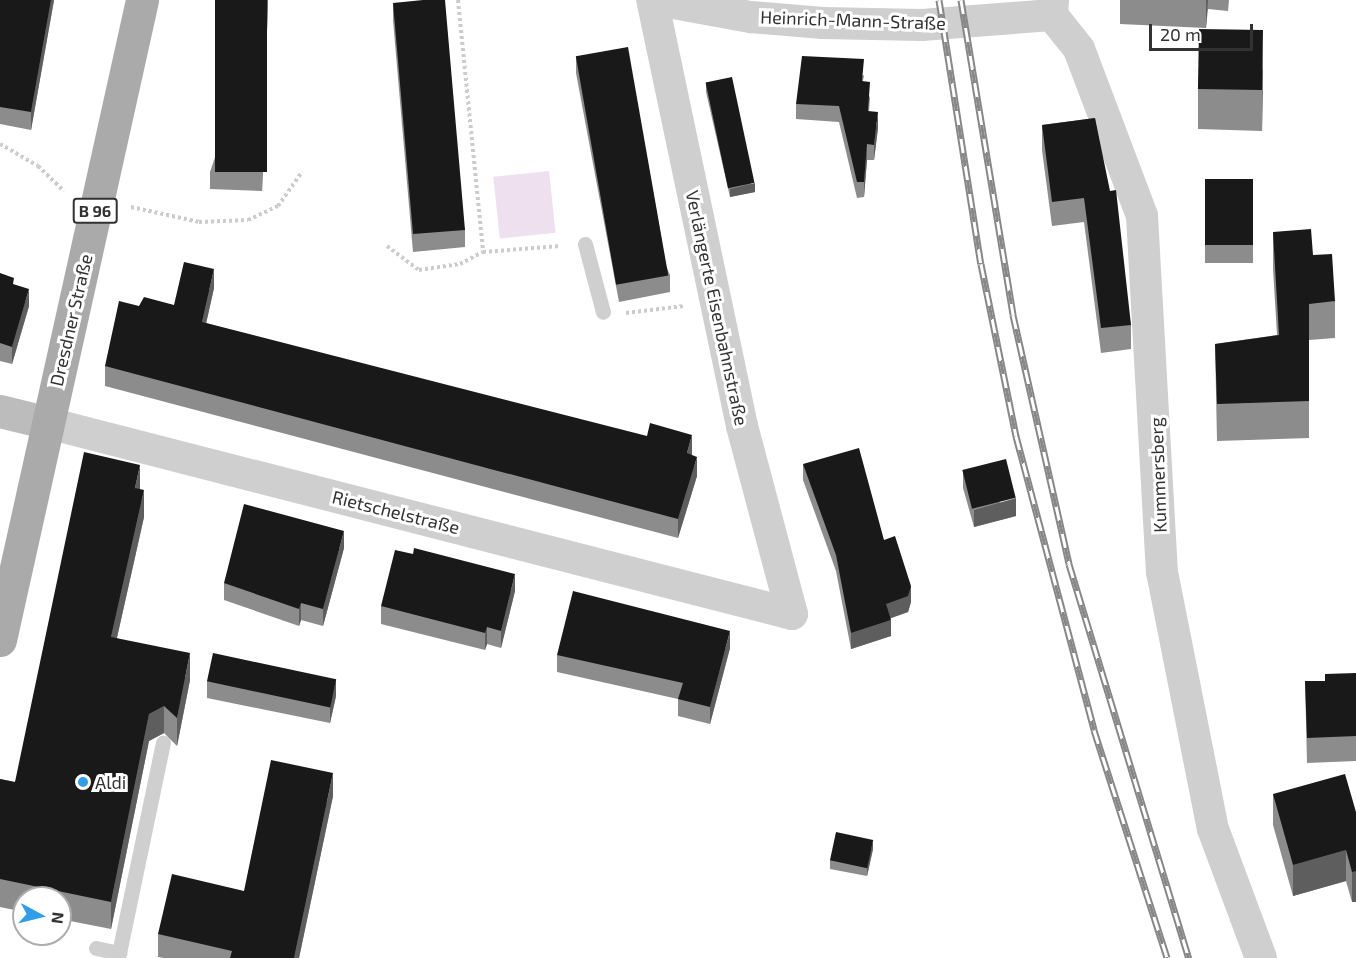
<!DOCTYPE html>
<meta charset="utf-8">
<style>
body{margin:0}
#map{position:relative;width:1356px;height:958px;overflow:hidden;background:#fff;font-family:"Exo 2",sans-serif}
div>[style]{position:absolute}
.green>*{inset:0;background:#eee0ee;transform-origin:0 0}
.path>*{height:4px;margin-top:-2px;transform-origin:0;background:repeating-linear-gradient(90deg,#ccc 0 3px,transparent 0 6px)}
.lane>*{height:15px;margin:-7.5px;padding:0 7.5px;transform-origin:7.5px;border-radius:7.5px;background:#cfcfcf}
.street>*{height:32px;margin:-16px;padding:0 16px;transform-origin:16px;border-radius:16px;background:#cfcfcf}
.secondary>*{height:33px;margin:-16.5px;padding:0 16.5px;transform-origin:16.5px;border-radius:16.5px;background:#bcbcbc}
.primary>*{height:33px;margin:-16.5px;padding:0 16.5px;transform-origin:16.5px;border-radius:16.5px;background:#aaa}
.rail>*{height:7px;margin-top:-3.5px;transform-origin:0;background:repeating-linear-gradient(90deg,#fff 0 14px,#878787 0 28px);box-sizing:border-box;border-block:2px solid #878787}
.wall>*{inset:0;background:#8c8c8c;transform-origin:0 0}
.shaded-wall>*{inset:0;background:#5e5e5e;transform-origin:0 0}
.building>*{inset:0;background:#191919;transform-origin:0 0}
.dots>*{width:16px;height:16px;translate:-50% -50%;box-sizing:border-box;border:3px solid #fff;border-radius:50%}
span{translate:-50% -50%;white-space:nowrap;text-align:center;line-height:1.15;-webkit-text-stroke:6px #fff;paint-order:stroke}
.shield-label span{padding:2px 4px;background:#fff;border:2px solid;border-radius:4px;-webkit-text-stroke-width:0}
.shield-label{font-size:16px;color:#323232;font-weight:700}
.street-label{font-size:18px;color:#323232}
.poi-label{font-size:18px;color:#323232}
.left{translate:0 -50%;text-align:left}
.north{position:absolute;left:12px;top:886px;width:60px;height:60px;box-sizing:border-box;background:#fff;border:2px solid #adadad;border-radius:50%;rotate:97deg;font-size:16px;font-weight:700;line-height:24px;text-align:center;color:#323232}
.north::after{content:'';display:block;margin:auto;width:21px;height:27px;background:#319eeb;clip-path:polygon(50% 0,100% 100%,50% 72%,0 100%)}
.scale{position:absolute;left:1149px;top:24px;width:104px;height:27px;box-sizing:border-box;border:3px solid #323232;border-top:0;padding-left:8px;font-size:18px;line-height:21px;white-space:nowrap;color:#323232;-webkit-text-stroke:4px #fff;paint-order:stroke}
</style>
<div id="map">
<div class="green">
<i style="left:549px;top:171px;width:62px;height:56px;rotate:84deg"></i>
</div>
<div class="path">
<i style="left:458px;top:0;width:253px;rotate:84.3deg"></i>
<i style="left:0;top:144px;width:44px;rotate:30.1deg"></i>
<i style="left:38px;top:166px;width:36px;rotate:44deg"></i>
<i style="left:131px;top:207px;width:70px;rotate:12.4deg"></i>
<i style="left:199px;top:222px;width:49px;rotate:-2.3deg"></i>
<i style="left:248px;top:220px;width:33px;rotate:-25deg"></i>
<i style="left:278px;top:206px;width:42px;rotate:-54.8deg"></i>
<i style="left:387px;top:246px;width:40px;rotate:37deg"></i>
<i style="left:419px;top:270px;width:41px;rotate:-8.3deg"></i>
<i style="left:460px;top:264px;width:26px;rotate:-28deg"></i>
<i style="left:483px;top:252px;width:78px;rotate:-4.4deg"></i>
<i style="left:626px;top:313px;width:58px;rotate:-6.9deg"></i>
</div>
<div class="lane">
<i style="left:585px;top:244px;width:70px;rotate:75.2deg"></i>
<i style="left:96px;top:948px;width:24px;rotate:12deg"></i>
<i style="left:119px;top:953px;width:215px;rotate:-78.2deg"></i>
</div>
<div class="street">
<i style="left:657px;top:0;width:96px;rotate:10.3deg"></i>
<i style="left:751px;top:17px;width:72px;rotate:4.8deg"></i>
<i style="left:823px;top:23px;width:99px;rotate:1.2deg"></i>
<i style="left:922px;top:25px;width:130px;rotate:-4.4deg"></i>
<i style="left:1053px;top:0;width:15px;rotate:94deg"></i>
<i style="left:1052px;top:15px;width:43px;rotate:51.5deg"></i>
<i style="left:1079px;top:49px;width:178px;rotate:69.3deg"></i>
<i style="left:1142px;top:216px;width:357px;rotate:86.8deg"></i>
<i style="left:1162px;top:572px;width:262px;rotate:78.8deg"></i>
<i style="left:1213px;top:829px;width:138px;rotate:69.6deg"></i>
<i style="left:48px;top:423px;width:768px;rotate:14.4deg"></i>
<i style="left:792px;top:614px;width:195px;rotate:-104.9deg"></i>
<i style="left:742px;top:426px;width:435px;rotate:-101.9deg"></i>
</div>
<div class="secondary">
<i style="left:0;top:411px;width:49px;rotate:14deg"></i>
</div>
<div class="primary">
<i style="left:0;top:640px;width:656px;rotate:-77.49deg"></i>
</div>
<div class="rail">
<i style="left:939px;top:0;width:267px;rotate:81deg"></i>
<i style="left:981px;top:264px;width:176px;rotate:78.5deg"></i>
<i style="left:1016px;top:436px;width:304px;rotate:75.1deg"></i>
<i style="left:1094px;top:730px;width:239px;rotate:72.2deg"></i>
<i style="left:961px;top:0;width:319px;rotate:80.6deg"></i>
<i style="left:1013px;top:315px;width:255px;rotate:77.3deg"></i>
<i style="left:1069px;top:564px;width:412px;rotate:73.1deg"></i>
</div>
<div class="wall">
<i style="clip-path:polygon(0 0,54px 0,31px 130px,0 124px)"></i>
<i style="clip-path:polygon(268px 0,262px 191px,210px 189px,210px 172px)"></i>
<i style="clip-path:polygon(1120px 0,1229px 0,1228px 11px,1208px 9px,1206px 28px,1120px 24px)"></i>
<i style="clip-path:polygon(393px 3px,465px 230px,465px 247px,413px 252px,393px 20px)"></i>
<i style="clip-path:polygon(576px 56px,670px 275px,670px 292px,619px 302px,576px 73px)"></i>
<i style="clip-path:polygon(1263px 70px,1262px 131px,1198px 129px,1198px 89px)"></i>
<i style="clip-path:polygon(864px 75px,863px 81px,870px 98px,869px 112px,878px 128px,874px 160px,867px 160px,864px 197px,857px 198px,839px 122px,796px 119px,796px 104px)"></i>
<i style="clip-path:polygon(706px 83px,755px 192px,730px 197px,706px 92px)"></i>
<i style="clip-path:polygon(1095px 118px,1131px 325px,1131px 349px,1101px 353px,1084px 222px,1052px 226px,1042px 150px,1042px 125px)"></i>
<i style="left:1205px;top:179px;width:48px;height:84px"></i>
<i style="clip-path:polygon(1273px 232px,1313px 255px,1335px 301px,1335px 338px,1309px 340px,1309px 438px,1217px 441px,1215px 344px,1277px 335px,1273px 269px)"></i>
<i style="clip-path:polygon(0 273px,14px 285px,29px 306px,12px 364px,0 361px)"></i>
<i style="clip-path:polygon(214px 288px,206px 323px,692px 455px,697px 476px,678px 538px,105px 386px,105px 366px,139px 306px,174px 305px)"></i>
<i style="clip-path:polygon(803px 464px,884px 540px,911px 602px,908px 612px,890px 618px,891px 636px,851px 649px,836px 571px,803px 480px)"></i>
<i style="clip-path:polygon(963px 471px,1016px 516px,974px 527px,963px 488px)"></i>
<i style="clip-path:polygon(140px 489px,144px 517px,117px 638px,190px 680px,177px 746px,164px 733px,149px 741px,111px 929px,60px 919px,60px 898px,24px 898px,24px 912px,0 907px,0 779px,15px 782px)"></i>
<i style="clip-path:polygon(344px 548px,323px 626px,301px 620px,299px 626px,224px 600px,224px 583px)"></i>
<i style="clip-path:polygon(515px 591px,501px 648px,487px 644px,485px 650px,381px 624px,381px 606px)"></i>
<i style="clip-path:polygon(730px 648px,710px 724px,678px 716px,678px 699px,557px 672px,557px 655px)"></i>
<i style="clip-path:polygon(1356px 673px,1356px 761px,1307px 763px,1305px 681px,1325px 681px)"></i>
<i style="clip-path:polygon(207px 681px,336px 696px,330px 723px,207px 698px)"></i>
<i style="clip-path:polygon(1273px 794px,1356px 812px,1352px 902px,1346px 881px,1293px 896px,1273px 825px)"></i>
<i style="clip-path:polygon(333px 796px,299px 958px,164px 958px,158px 957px,158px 934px,244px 891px)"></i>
<i style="clip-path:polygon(873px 849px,867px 876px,830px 869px,830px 860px)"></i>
</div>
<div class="shaded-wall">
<i style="clip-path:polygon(51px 0,54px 0,31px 130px,31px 112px)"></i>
<i style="clip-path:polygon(267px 0,268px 0,262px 191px,262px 174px)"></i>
<i style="clip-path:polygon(1206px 0,1208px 0,1206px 28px)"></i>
<i style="clip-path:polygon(1263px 30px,1263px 70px,1262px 131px,1262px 91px)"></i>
<i style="clip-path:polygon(878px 112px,878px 128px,874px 160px,874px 145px)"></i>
<i style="clip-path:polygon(867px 144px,867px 160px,864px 197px,864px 182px)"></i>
<i style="clip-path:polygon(755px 183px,755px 192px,730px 197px,730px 189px)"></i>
<i style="clip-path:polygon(214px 269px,214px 288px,202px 342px,202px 322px)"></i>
<i style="clip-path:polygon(29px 289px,29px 306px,12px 364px,12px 347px)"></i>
<i style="clip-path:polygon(692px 435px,692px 454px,687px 473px,687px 453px)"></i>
<i style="clip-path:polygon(697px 457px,697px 476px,678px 538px,678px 519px)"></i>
<i style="clip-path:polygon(140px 465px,140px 492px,135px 488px)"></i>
<i style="clip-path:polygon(144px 490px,144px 517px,111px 664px,111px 637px)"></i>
<i style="clip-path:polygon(1016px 498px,1016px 516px,974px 527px,974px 510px)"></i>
<i style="clip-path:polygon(344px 531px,344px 548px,323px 626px,323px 609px)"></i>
<i style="clip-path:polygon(515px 574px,515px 591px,501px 648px,501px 631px)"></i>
<i style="clip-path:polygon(911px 586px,911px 602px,908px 612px,886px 620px,886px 604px)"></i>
<i style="clip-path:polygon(301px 603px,301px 620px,299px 626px,299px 609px)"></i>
<i style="clip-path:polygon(891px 620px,891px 636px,851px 649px,851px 633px)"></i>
<i style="clip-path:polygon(487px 627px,487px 644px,485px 650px,485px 633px)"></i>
<i style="clip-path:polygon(730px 631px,730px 648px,710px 724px,710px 707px)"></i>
<i style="clip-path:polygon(190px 653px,190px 680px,177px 746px,177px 718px)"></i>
<i style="clip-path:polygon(336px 679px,336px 696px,330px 723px,330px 706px)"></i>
<i style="clip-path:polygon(164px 706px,164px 733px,149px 741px,111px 929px,111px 902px,149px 714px)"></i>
<i style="clip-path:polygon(333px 773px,333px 796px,299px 958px,294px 958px)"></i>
<i style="clip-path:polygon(873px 840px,873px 849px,867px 876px,867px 867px)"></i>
<i style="clip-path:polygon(1346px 850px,1346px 881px,1293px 896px,1293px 865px)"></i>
<i style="left:1356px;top:871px;width:31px;height:4px;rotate:90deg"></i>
</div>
<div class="building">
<i style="clip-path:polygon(0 0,51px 0,31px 112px,0 107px)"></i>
<i style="left:215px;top:0;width:52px;height:172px"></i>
<i style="clip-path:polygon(423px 0,445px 0,465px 230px,413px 234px,393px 3px)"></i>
<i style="left:1199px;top:29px;width:64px;height:60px;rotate:1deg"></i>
<i style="left:628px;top:47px;width:232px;height:53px;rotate:80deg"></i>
<i style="clip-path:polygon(802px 56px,864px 59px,862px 81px,870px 82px,868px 111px,878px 112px,874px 145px,867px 144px,864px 182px,857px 182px,839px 106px,796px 104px)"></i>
<i style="left:732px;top:77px;width:108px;height:27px;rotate:78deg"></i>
<i style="clip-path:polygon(1095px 118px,1110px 191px,1116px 190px,1131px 325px,1101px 328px,1084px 198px,1052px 202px,1042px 125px)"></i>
<i style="left:1205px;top:179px;width:48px;height:66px"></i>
<i style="clip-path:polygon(1311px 229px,1313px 255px,1332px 254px,1335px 301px,1309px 304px,1309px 401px,1217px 404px,1215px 344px,1279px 335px,1273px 232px)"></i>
<i style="clip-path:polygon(184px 262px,214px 269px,202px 322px,647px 436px,650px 423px,692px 435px,687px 453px,697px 457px,678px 519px,105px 366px,119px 301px,139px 306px,144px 297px,174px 305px)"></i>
<i style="clip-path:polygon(0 273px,14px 278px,13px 284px,29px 289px,12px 347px,0 343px)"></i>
<i style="clip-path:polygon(859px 448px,884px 540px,895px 536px,911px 586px,908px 596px,886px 604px,891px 620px,851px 633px,836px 555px,803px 464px)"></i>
<i style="clip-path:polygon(84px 452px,140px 465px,135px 488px,144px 490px,111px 637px,190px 653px,177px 718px,164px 706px,149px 714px,111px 902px,0 879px,0 779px,15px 782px)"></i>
<i style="left:1006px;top:459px;width:40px;height:45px;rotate:76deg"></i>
<i style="clip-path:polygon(244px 504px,344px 531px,323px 609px,301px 603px,299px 609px,224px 583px)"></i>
<i style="clip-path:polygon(414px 548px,515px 574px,501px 631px,487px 627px,485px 633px,381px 606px,395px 550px,413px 554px)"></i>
<i style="clip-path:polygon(573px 591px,730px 631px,710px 707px,678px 699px,683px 683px,557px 655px)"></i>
<i style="left:213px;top:653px;width:126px;height:29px;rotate:12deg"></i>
<i style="clip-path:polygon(1356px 673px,1356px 736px,1307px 738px,1305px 681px,1325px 681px,1325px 674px)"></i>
<i style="clip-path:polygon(271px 760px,333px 773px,294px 958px,230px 958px,232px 951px,158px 934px,172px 874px,244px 891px)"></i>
<i style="clip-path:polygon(1345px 774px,1356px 812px,1356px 871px,1352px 872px,1346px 850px,1293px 865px,1273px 794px)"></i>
<i style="left:836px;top:832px;width:38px;height:29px;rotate:12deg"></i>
</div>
<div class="dots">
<i style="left:83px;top:782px;background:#319eeb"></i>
</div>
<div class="shield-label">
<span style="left:95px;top:211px">B 96</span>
</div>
<div class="street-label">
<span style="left:853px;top:20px;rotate:2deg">Heinrich-Mann-Straße</span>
<span style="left:717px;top:308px;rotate:78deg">Verlängerte Eisenbahnstraße</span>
<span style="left:71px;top:320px;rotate:-77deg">Dresdner Straße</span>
<span style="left:1158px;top:475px;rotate:-92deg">Kummersberg</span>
<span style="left:396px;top:512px;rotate:14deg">Rietschelstraße</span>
</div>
<div class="poi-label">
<span class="left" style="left:95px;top:782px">Aldi</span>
</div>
<div class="north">N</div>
<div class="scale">20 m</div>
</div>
